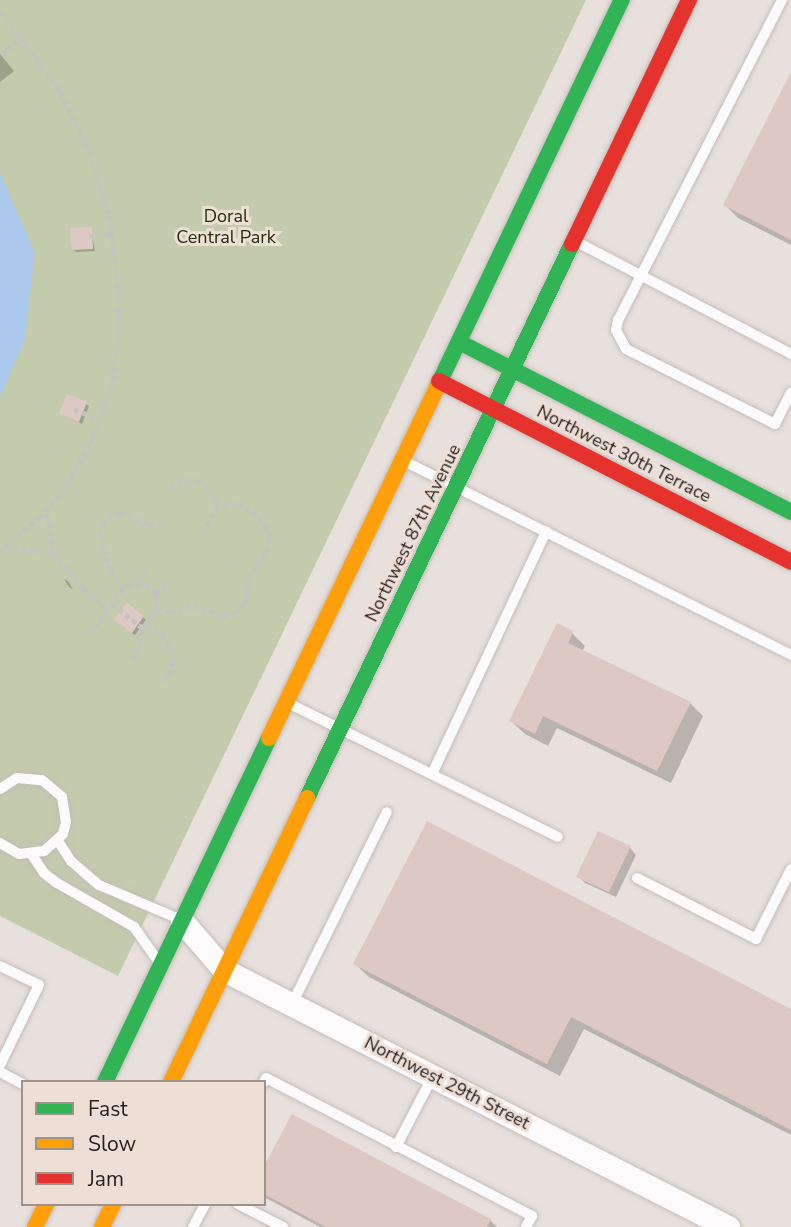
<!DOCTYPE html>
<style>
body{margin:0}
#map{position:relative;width:791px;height:1227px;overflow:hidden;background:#e8e0dc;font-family:"Nunito Sans",sans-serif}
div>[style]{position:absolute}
.green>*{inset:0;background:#c3cbac}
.water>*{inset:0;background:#abc8ed}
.shadow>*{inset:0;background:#0003}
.building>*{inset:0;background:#dec8c3}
.path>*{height:4.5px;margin-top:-2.25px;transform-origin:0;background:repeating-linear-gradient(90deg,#c5c3c0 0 5px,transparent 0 8.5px)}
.roads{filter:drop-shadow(0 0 2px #c3bdb9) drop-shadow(0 0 2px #c3bdb9)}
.lane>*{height:10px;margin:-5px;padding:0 5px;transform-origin:5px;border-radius:5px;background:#fcfafa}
.street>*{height:23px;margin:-11.5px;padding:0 11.5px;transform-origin:11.5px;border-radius:11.5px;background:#fcfafa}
.fast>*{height:16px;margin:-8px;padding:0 8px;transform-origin:8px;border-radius:8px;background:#30b455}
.slow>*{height:16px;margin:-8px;padding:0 8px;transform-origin:8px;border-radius:8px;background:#ff9f0a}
.jam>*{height:16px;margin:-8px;padding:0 8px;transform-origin:8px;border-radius:8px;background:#e5322d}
span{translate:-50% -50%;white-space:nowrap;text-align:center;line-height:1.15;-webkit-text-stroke:6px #eedfd6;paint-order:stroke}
.park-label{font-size:18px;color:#222e0a}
.street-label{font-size:18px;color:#241f1c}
.legend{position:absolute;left:21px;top:1080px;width:245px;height:126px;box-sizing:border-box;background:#eedfd6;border:2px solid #9d928c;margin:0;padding:9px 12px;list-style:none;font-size:21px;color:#241f1c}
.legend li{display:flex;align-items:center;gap:14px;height:35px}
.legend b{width:35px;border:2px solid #9d928c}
</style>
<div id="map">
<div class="green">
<div style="clip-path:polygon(0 0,586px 0,118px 976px,0 916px)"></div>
</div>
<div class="water">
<div style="clip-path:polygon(0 173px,35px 253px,25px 339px,0 397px)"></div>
</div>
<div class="shadow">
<div style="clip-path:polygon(0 54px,14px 71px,0 82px)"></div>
<div style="clip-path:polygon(791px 78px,791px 245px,738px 218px,725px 205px)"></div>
<div style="clip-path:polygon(91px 228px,95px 251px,76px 252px,73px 249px)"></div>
<div style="clip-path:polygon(86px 404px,89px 406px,82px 424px,61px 413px)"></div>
<div style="clip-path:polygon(64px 579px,68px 581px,73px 589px,69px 587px)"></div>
<div style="clip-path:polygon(143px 617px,146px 620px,135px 635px,119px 623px)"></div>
<div style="clip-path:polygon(558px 626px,572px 633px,585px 646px,582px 652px,690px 703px,703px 716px,671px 783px,557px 728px,548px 746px,525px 734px,511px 721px)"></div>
<div style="clip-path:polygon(630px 848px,636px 855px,616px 897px,585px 883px,578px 876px)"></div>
<div style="clip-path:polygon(355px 964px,791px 1010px,791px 1135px,584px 1029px,560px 1076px,369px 977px)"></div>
<div style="clip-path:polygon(264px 1170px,490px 1220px,497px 1227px,320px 1227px,264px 1197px)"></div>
</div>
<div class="building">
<div style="clip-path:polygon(791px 72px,791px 240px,723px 205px)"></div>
<div style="clip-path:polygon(92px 227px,93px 249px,72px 250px,70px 228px)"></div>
<div style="clip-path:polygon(67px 394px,87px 402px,79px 422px,59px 413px)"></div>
<div style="clip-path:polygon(127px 603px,144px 616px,132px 633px,114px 620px)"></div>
<div style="clip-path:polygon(557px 623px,573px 631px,568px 643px,691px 702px,657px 771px,543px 716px,535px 734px,509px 721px)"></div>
<div style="clip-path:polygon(427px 821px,791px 1009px,791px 1130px,571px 1017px,547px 1064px,353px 964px)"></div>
<div style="clip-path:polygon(598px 831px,631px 846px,609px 892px,576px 877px)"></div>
<div style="clip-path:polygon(292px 1114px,491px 1219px,487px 1227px,326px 1227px,264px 1194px,264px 1166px)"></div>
</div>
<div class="path">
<div style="left:0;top:11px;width:93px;rotate:52.9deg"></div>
<div style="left:56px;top:85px;width:66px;rotate:63deg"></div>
<div style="left:86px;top:144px;width:76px;rotate:71.6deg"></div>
<div style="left:110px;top:216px;width:83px;rotate:83.8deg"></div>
<div style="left:119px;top:299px;width:43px;rotate:91.3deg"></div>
<div style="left:118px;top:342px;width:43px;rotate:97.9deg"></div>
<div style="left:112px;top:385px;width:55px;rotate:109.1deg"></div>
<div style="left:94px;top:437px;width:50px;rotate:118.6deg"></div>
<div style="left:70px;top:481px;width:46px;rotate:128.9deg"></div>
<div style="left:41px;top:517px;width:53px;rotate:141.2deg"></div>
<div style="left:0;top:54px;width:29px;rotate:-36deg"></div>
<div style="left:89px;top:236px;width:24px;rotate:-5deg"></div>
<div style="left:74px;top:409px;width:29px;rotate:22deg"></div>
<div style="left:202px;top:533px;width:31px;rotate:-58deg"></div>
<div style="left:5px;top:547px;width:48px;rotate:7.1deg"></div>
<div style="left:53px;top:553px;width:43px;rotate:-99.5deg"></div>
<div style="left:53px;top:553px;width:48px;rotate:49.3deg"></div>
<div style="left:84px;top:589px;width:32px;rotate:39deg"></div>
<div style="left:140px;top:582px;width:17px;rotate:-65deg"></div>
<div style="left:123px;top:589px;width:22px;rotate:-126deg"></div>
<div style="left:110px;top:571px;width:36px;rotate:-106deg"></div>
<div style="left:100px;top:536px;width:11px;rotate:-80deg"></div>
<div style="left:102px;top:525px;width:9px;rotate:-49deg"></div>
<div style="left:108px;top:518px;width:13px;rotate:-23deg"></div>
<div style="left:120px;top:513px;width:30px;rotate:21deg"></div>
<div style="left:148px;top:524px;width:19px;rotate:9deg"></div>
<div style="left:156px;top:594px;width:19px;rotate:-47deg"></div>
<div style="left:112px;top:604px;width:39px;rotate:38deg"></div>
<div style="left:157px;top:608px;width:14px;rotate:17deg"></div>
<div style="left:170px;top:612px;width:25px;rotate:-14deg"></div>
<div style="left:194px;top:606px;width:31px;rotate:19deg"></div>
<div style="left:223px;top:616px;width:13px;rotate:-13deg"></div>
<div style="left:236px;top:613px;width:13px;rotate:-48deg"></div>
<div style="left:245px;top:603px;width:23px;rotate:-80deg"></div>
<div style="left:249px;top:580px;width:33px;rotate:-59deg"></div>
<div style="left:266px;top:552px;width:12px;rotate:-76deg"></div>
<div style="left:269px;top:540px;width:12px;rotate:-104deg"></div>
<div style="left:266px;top:528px;width:17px;rotate:-123deg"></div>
<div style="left:257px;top:514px;width:23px;rotate:-155deg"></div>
<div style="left:236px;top:504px;width:18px;rotate:171deg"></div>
<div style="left:218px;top:507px;width:15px;rotate:-110deg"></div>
<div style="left:213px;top:493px;width:18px;rotate:-137deg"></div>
<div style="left:200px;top:481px;width:19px;rotate:-177deg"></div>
<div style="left:181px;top:480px;width:18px;rotate:137deg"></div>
<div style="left:147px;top:623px;width:20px;rotate:37deg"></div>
<div style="left:163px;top:635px;width:16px;rotate:60deg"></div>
<div style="left:171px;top:649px;width:13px;rotate:81deg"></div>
<div style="left:173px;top:662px;width:21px;rotate:109deg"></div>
<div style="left:89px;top:634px;width:62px;rotate:-52.2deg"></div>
<div style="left:127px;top:585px;width:19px;rotate:-3deg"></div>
<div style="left:146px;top:584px;width:14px;rotate:45deg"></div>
<div style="left:156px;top:594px;width:14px;rotate:86deg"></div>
<div style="left:157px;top:608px;width:27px;rotate:124deg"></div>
<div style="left:142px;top:630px;width:17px;rotate:97deg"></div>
<div style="left:140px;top:647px;width:16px;rotate:117deg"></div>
</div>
<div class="roads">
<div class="lane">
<div style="left:782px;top:0;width:360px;rotate:117.1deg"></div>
<div style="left:618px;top:320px;width:10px;rotate:101deg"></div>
<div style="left:616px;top:330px;width:21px;rotate:62deg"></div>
<div style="left:626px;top:349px;width:167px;rotate:26.7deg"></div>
<div style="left:775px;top:424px;width:35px;rotate:-63deg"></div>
<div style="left:577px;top:242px;width:242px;rotate:27.6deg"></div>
<div style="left:404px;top:461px;width:433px;rotate:26.6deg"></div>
<div style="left:288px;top:703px;width:301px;rotate:26.4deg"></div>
<div style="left:432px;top:774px;width:268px;rotate:-64.8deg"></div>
<div style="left:0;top:789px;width:20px;rotate:-33deg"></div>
<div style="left:17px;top:778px;width:25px;rotate:5deg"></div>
<div style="left:42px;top:780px;width:26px;rotate:40deg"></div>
<div style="left:62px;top:797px;width:25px;rotate:81deg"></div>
<div style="left:66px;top:822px;width:12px;rotate:104deg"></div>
<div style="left:63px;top:834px;width:25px;rotate:138deg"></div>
<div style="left:44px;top:851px;width:25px;rotate:173deg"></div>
<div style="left:19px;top:854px;width:22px;rotate:-150deg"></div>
<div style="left:58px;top:841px;width:24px;rotate:57deg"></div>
<div style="left:71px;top:861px;width:37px;rotate:41deg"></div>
<div style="left:99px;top:885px;width:87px;rotate:23deg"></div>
<div style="left:32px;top:855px;width:22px;rotate:56deg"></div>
<div style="left:44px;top:873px;width:16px;rotate:38deg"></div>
<div style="left:57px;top:883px;width:89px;rotate:29.7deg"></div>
<div style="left:134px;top:927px;width:42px;rotate:54.8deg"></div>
<div style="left:637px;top:878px;width:134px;rotate:27.1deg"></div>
<div style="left:756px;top:939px;width:78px;rotate:-63.4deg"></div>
<div style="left:0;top:966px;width:43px;rotate:26deg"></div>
<div style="left:39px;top:985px;width:89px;rotate:116deg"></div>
<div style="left:292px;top:1004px;width:214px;rotate:-63.7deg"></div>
<div style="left:0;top:1072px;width:26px;rotate:28deg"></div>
<div style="left:264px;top:1082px;width:4px;rotate:-63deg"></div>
<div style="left:266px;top:1078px;width:300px;rotate:27.4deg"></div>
<div style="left:532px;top:1216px;width:13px;rotate:119deg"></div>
<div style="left:396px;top:1147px;width:80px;rotate:-62.5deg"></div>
<div style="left:238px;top:1204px;width:51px;rotate:27.1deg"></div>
<div style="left:193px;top:1227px;width:26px;rotate:-62deg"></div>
</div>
<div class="street">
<div style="left:182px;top:921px;width:65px;rotate:49.4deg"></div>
<div style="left:224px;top:970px;width:566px;rotate:27.02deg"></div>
</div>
<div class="fast">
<div style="left:459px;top:342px;width:373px;rotate:27.1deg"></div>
<div style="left:438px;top:385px;width:427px;rotate:-64.5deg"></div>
<div style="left:307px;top:798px;width:614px;rotate:-64.44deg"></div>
<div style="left:105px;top:1082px;width:381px;rotate:-64.5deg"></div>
</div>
<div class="slow">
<div style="left:269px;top:738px;width:391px;rotate:-64.4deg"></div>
<div style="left:171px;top:1082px;width:315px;rotate:-64.4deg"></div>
<div style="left:35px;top:1227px;width:25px;rotate:-64deg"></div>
<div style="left:102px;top:1227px;width:25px;rotate:-64deg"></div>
</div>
<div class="jam">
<div style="left:572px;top:244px;width:271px;rotate:-64.4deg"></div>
<div style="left:439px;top:381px;width:396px;rotate:27.2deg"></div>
</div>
</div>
<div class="park-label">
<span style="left:226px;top:227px">Doral<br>Central Park</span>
</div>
<div class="street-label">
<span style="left:624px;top:454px;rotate:27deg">Northwest 30th Terrace</span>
<span style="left:413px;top:533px;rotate:-64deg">Northwest 87th Avenue</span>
<span style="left:447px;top:1083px;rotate:27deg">Northwest 29th Street</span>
</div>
<ul class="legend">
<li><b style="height:9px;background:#30b455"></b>Fast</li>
<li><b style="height:9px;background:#ff9f0a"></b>Slow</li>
<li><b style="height:9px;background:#e5322d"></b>Jam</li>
</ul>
</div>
